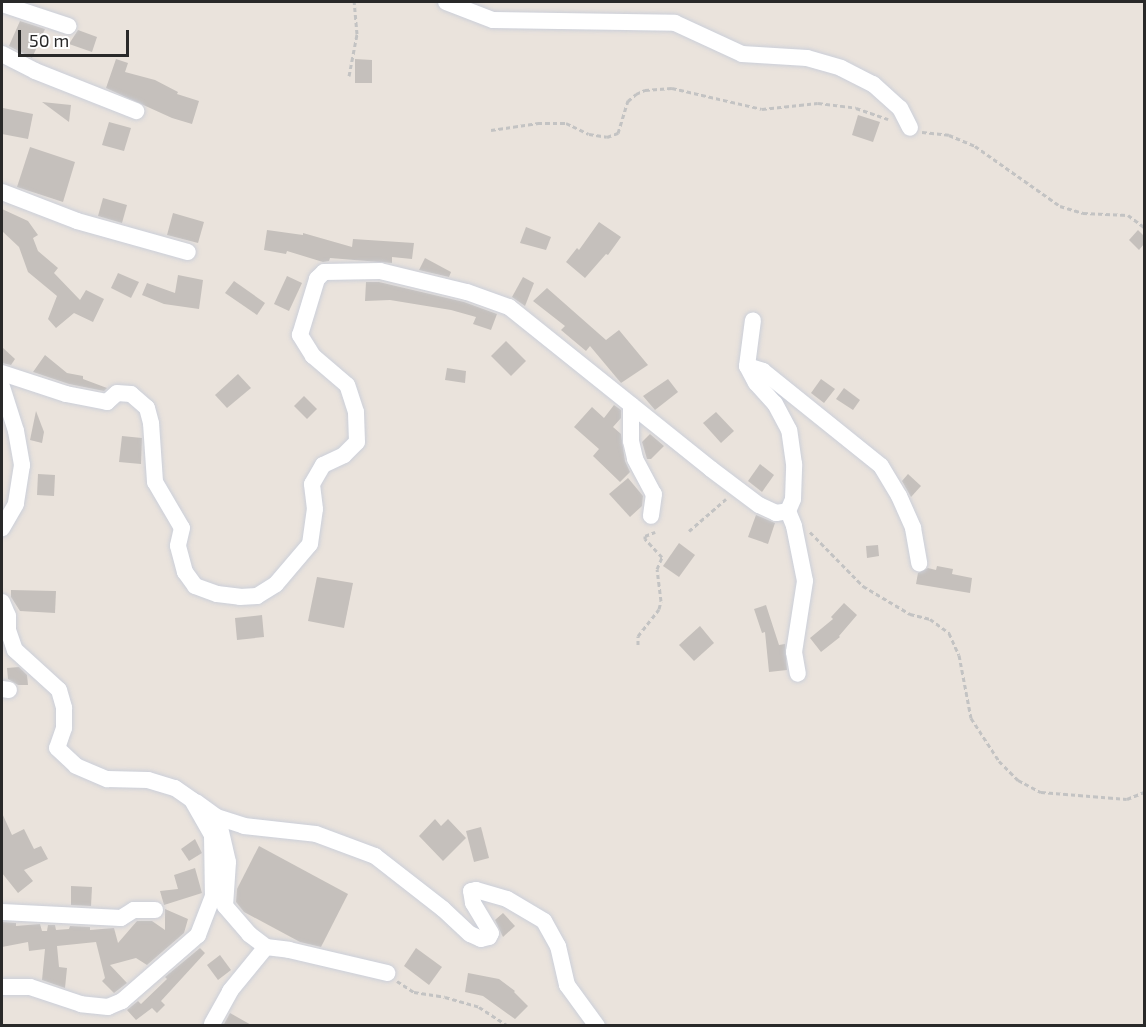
<!DOCTYPE html>
<style>
body{margin:0}
#map{position:relative;width:1146px;height:1027px;overflow:hidden;background:#eae3dc;font-family:"Exo 2",sans-serif}
div>[style]{position:absolute}
.building>*{inset:0;background:#c5c0bc}
.path>*{height:3px;margin-top:-1.5px;transform-origin:0;background:repeating-linear-gradient(90deg,#c3c3c3 0 4.5px,transparent 0 7.5px)}
.roads{filter:drop-shadow(0 0 2px #cbcfd9) drop-shadow(0 0 2px #cbcfd9)}
.street>*{height:16px;margin:-8px;padding:0 8px;transform-origin:8px;border-radius:8px;background:#fff}
span{translate:-50% -50%;white-space:nowrap;text-align:center;line-height:1.15;-webkit-text-stroke:4.5px #fff;paint-order:stroke}
.frame{position:absolute;inset:0;border:3px solid #292929;pointer-events:none}
.scale{position:absolute;left:18px;top:30px;width:111px;height:27px;box-sizing:border-box;border:3px solid #292929;border-top:0;padding-left:8px;font-size:18px;line-height:21px;white-space:nowrap;color:#292929;-webkit-text-stroke:4px #fff;paint-order:stroke}
</style>
<div id="map">
<div class="building">
<div style="clip-path:polygon(20px 21px,45px 29px,32px 58px,9px 46px)"></div>
<div style="clip-path:polygon(78px 30px,97px 37px,92px 52px,69px 44px)"></div>
<div style="clip-path:polygon(116px 59px,128px 63px,125px 72px,155px 80px,178px 92px,177px 94px,199px 101px,192px 124px,172px 118px,106px 88px)"></div>
<div style="clip-path:polygon(355px 59px,372px 60px,372px 83px,355px 83px)"></div>
<div style="clip-path:polygon(42px 102px,71px 105px,69px 122px)"></div>
<div style="clip-path:polygon(3px 108px,33px 114px,28px 139px,2px 134px)"></div>
<div style="clip-path:polygon(858px 115px,880px 122px,873px 142px,852px 135px)"></div>
<div style="clip-path:polygon(109px 122px,131px 128px,124px 151px,102px 145px)"></div>
<div style="clip-path:polygon(30px 147px,75px 162px,63px 202px,17px 187px)"></div>
<div style="clip-path:polygon(103px 198px,127px 205px,122px 223px,98px 216px)"></div>
<div style="clip-path:polygon(2px 209px,28px 221px,38px 235px,33px 238px,38px 251px,58px 268px,54px 273px,80px 300px,86px 290px,104px 299px,93px 322px,74px 313px,56px 328px,48px 319px,57px 296px,28px 272px,19px 247px,2px 231px)"></div>
<div style="clip-path:polygon(173px 213px,204px 222px,198px 243px,167px 235px)"></div>
<div style="clip-path:polygon(599px 222px,621px 237px,608px 255px,606px 254px,585px 278px,566px 262px,577px 248px,579px 250px)"></div>
<div style="clip-path:polygon(526px 227px,551px 237px,546px 250px,520px 243px)"></div>
<div style="clip-path:polygon(267px 230px,303px 235px,303px 233px,352px 247px,353px 239px,414px 243px,412px 259px,392px 257px,392px 263px,330px 258px,329px 261px,323px 262px,287px 251px,286px 254px,264px 250px)"></div>
<div style="clip-path:polygon(1138px 230px,1144px 236px,1144px 244px,1139px 250px,1129px 240px)"></div>
<div style="clip-path:polygon(425px 258px,451px 272px,449px 277px,419px 270px)"></div>
<div style="clip-path:polygon(118px 273px,139px 282px,131px 298px,111px 288px)"></div>
<div style="clip-path:polygon(178px 275px,203px 280px,199px 309px,164px 304px,142px 295px,147px 283px,175px 293px)"></div>
<div style="clip-path:polygon(287px 276px,302px 283px,289px 311px,274px 304px)"></div>
<div style="clip-path:polygon(523px 277px,534px 283px,525px 306px,512px 297px)"></div>
<div style="clip-path:polygon(234px 281px,265px 303px,257px 315px,225px 293px)"></div>
<div style="clip-path:polygon(366px 282px,379px 282px,464px 302px,497px 314px,491px 330px,473px 324px,476px 317px,451px 310px,390px 300px,365px 301px)"></div>
<div style="clip-path:polygon(547px 288px,606px 340px,619px 330px,648px 365px,621px 383px,590px 346px,586px 351px,561px 330px,565px 326px,533px 301px)"></div>
<div style="clip-path:polygon(506px 341px,526px 361px,511px 376px,491px 356px)"></div>
<div style="clip-path:polygon(2px 347px,15px 359px,11px 365px,2px 363px)"></div>
<div style="clip-path:polygon(45px 355px,67px 373px,83px 376px,83px 379px,107px 388px,104px 391px,69px 384px,33px 372px)"></div>
<div style="clip-path:polygon(447px 368px,466px 371px,465px 383px,445px 380px)"></div>
<div style="clip-path:polygon(238px 374px,251px 388px,227px 408px,215px 395px)"></div>
<div style="clip-path:polygon(668px 379px,678px 392px,655px 410px,643px 396px)"></div>
<div style="clip-path:polygon(821px 379px,835px 389px,824px 403px,811px 393px)"></div>
<div style="clip-path:polygon(844px 388px,860px 400px,853px 410px,836px 399px)"></div>
<div style="clip-path:polygon(304px 396px,317px 409px,307px 419px,294px 406px)"></div>
<div style="clip-path:polygon(614px 405px,621px 410px,621px 418px,613px 427px,621px 434px,625px 461px,630px 472px,620px 482px,593px 456px,599px 449px,574px 427px,592px 407px,604px 418px)"></div>
<div style="clip-path:polygon(36px 411px,44px 432px,42px 443px,30px 440px)"></div>
<div style="clip-path:polygon(716px 412px,734px 431px,721px 443px,703px 423px)"></div>
<div style="clip-path:polygon(650px 434px,664px 446px,651px 459px,647px 459px,642px 442px)"></div>
<div style="clip-path:polygon(122px 436px,142px 438px,141px 464px,119px 462px)"></div>
<div style="clip-path:polygon(760px 464px,774px 475px,762px 492px,748px 481px)"></div>
<div style="clip-path:polygon(38px 474px,55px 475px,54px 496px,37px 495px)"></div>
<div style="clip-path:polygon(908px 474px,921px 486px,911px 497px,902px 481px)"></div>
<div style="clip-path:polygon(628px 478px,643px 496px,642px 506px,630px 517px,609px 494px)"></div>
<div style="clip-path:polygon(756px 515px,775px 523px,768px 544px,748px 537px)"></div>
<div style="clip-path:polygon(679px 543px,695px 555px,679px 577px,663px 566px)"></div>
<div style="clip-path:polygon(878px 545px,879px 556px,867px 558px,866px 546px)"></div>
<div style="clip-path:polygon(937px 566px,953px 569px,952px 574px,972px 578px,970px 593px,916px 584px,918px 573px,928px 568px,936px 570px)"></div>
<div style="clip-path:polygon(317px 577px,353px 583px,344px 628px,308px 621px)"></div>
<div style="clip-path:polygon(11px 590px,56px 591px,55px 613px,20px 611px,11px 597px)"></div>
<div style="clip-path:polygon(844px 603px,857px 615px,839px 636px,840px 637px,821px 652px,810px 638px,833px 619px,831px 617px)"></div>
<div style="clip-path:polygon(766px 605px,779px 645px,785px 644px,787px 670px,769px 672px,765px 632px,762px 633px,754px 609px)"></div>
<div style="clip-path:polygon(262px 615px,264px 637px,237px 640px,235px 618px)"></div>
<div style="clip-path:polygon(700px 626px,714px 643px,694px 661px,679px 645px)"></div>
<div style="clip-path:polygon(19px 667px,27px 675px,28px 685px,18px 685px,8px 679px,7px 668px)"></div>
<div style="clip-path:polygon(2px 813px,12px 835px,24px 829px,34px 849px,41px 846px,48px 859px,24px 870px,33px 881px,18px 893px,2px 873px)"></div>
<div style="clip-path:polygon(435px 819px,441px 826px,448px 819px,466px 838px,443px 861px,419px 836px)"></div>
<div style="clip-path:polygon(481px 827px,489px 858px,474px 862px,466px 831px)"></div>
<div style="clip-path:polygon(195px 839px,202px 853px,189px 861px,181px 849px)"></div>
<div style="clip-path:polygon(259px 846px,348px 894px,321px 947px,300px 942px,244px 912px,236px 902px,237px 889px)"></div>
<div style="clip-path:polygon(195px 868px,202px 893px,164px 905px,160px 891px,178px 889px,174px 875px)"></div>
<div style="clip-path:polygon(71px 886px,92px 887px,91px 906px,71px 905px)"></div>
<div style="clip-path:polygon(165px 909px,188px 919px,184px 933px,147px 965px,136px 958px,110px 965px,127px 983px,114px 993px,102px 981px,105px 978px,96px 942px,57px 946px,59px 967px,67px 968px,65px 988px,42px 980px,45px 949px,29px 951px,28px 942px,2px 947px,2px 922px,16px 923px,16px 926px,40px 924px,42px 931px,47px 931px,48px 925px,55px 925px,56px 930px,69px 929px,70px 926px,90px 927px,90px 930px,114px 928px,118px 943px,137px 921px,152px 921px,165px 930px)"></div>
<div style="clip-path:polygon(503px 913px,515px 926px,503px 937px,495px 920px)"></div>
<div style="clip-path:polygon(200px 948px,205px 953px,161px 1001px,165px 1005px,157px 1013px,152px 1008px,136px 1020px,127px 1010px,138px 1001px,141px 1004px,167px 979px,165px 977px)"></div>
<div style="clip-path:polygon(416px 948px,442px 967px,429px 985px,404px 966px)"></div>
<div style="clip-path:polygon(220px 955px,231px 970px,218px 980px,207px 965px)"></div>
<div style="clip-path:polygon(468px 973px,499px 979px,515px 991px,514px 992px,528px 1006px,515px 1019px,483px 996px,465px 992px)"></div>
<div style="clip-path:polygon(230px 1013px,253px 1026px,223px 1026px)"></div>
</div>
<div class="path">
<div style="left:349px;top:76px;width:43px;rotate:-79.2deg"></div>
<div style="left:357px;top:34px;width:32px;rotate:-95deg"></div>
<div style="left:491px;top:130px;width:48px;rotate:-8.5deg"></div>
<div style="left:538px;top:123px;width:28px"></div>
<div style="left:566px;top:123px;width:25px;rotate:26deg"></div>
<div style="left:589px;top:134px;width:18px;rotate:9deg"></div>
<div style="left:607px;top:137px;width:12px;rotate:-20deg"></div>
<div style="left:618px;top:133px;width:34px;rotate:-73deg"></div>
<div style="left:628px;top:101px;width:11px;rotate:-41deg"></div>
<div style="left:636px;top:94px;width:10px;rotate:-24deg"></div>
<div style="left:645px;top:90px;width:27px;rotate:-4deg"></div>
<div style="left:672px;top:88px;width:92px;rotate:13.1deg"></div>
<div style="left:762px;top:109px;width:56px;rotate:-6.1deg"></div>
<div style="left:818px;top:103px;width:38px;rotate:7deg"></div>
<div style="left:856px;top:108px;width:34px;rotate:19deg"></div>
<div style="left:922px;top:132px;width:27px;rotate:6deg"></div>
<div style="left:949px;top:135px;width:28px;rotate:23deg"></div>
<div style="left:975px;top:146px;width:104px;rotate:35.2deg"></div>
<div style="left:1060px;top:206px;width:24px;rotate:17deg"></div>
<div style="left:1083px;top:213px;width:45px;rotate:2.5deg"></div>
<div style="left:1128px;top:215px;width:20px;rotate:37deg"></div>
<div style="left:689px;top:531px;width:49px;rotate:-40.9deg"></div>
<div style="left:810px;top:532px;width:76px;rotate:45.5deg"></div>
<div style="left:863px;top:586px;width:55px;rotate:30.8deg"></div>
<div style="left:910px;top:614px;width:21px;rotate:14deg"></div>
<div style="left:930px;top:619px;width:24px;rotate:36deg"></div>
<div style="left:949px;top:633px;width:24px;rotate:66deg"></div>
<div style="left:959px;top:655px;width:64px;rotate:79.2deg"></div>
<div style="left:971px;top:718px;width:51px;rotate:56.9deg"></div>
<div style="left:999px;top:761px;width:27px;rotate:45deg"></div>
<div style="left:1018px;top:780px;width:26px;rotate:28deg"></div>
<div style="left:1041px;top:792px;width:86px;rotate:4.7deg"></div>
<div style="left:1127px;top:799px;width:18px;rotate:-22deg"></div>
<div style="left:638px;top:645px;width:9px;rotate:-90deg"></div>
<div style="left:638px;top:636px;width:34px;rotate:-52deg"></div>
<div style="left:659px;top:609px;width:8px;rotate:-76deg"></div>
<div style="left:661px;top:601px;width:32px;rotate:-97deg"></div>
<div style="left:657px;top:569px;width:13px;rotate:-67deg"></div>
<div style="left:662px;top:557px;width:25px;rotate:-133deg"></div>
<div style="left:645px;top:539px;width:3px;rotate:-90deg"></div>
<div style="left:645px;top:536px;width:11px;rotate:-22deg"></div>
<div style="left:397px;top:981px;width:20px;rotate:33deg"></div>
<div style="left:414px;top:992px;width:31px;rotate:9deg"></div>
<div style="left:445px;top:997px;width:35px;rotate:16deg"></div>
<div style="left:479px;top:1007px;width:35px;rotate:33deg"></div>
</div>
<div class="roads">
<div class="street">
<div style="left:446px;top:2px;width:50px;rotate:21deg"></div>
<div style="left:493px;top:20px;width:182px;rotate:0.9deg"></div>
<div style="left:675px;top:23px;width:74px;rotate:24.8deg"></div>
<div style="left:742px;top:54px;width:65px;rotate:3.5deg"></div>
<div style="left:807px;top:58px;width:35px;rotate:16deg"></div>
<div style="left:841px;top:68px;width:36px;rotate:27deg"></div>
<div style="left:873px;top:84px;width:36px;rotate:42deg"></div>
<div style="left:900px;top:108px;width:22px;rotate:63deg"></div>
<div style="left:2px;top:4px;width:70px;rotate:18.4deg"></div>
<div style="left:2px;top:54px;width:37px;rotate:27deg"></div>
<div style="left:35px;top:71px;width:109px;rotate:21.6deg"></div>
<div style="left:2px;top:192px;width:80px;rotate:21.1deg"></div>
<div style="left:77px;top:221px;width:115px;rotate:15.6deg"></div>
<div style="left:747px;top:366px;width:17px;rotate:17deg"></div>
<div style="left:763px;top:371px;width:151px;rotate:38.8deg"></div>
<div style="left:881px;top:466px;width:35px;rotate:59deg"></div>
<div style="left:899px;top:496px;width:35px;rotate:66deg"></div>
<div style="left:913px;top:528px;width:36px;rotate:80deg"></div>
<div style="left:2px;top:373px;width:67px;rotate:18.2deg"></div>
<div style="left:66px;top:394px;width:42px;rotate:11deg"></div>
<div style="left:107px;top:402px;width:13px;rotate:-42deg"></div>
<div style="left:117px;top:393px;width:14px;rotate:4deg"></div>
<div style="left:131px;top:394px;width:21px;rotate:41deg"></div>
<div style="left:147px;top:408px;width:16px;rotate:75deg"></div>
<div style="left:151px;top:423px;width:59px;rotate:86.1deg"></div>
<div style="left:155px;top:482px;width:53px;rotate:59.6deg"></div>
<div style="left:182px;top:528px;width:18px;rotate:103deg"></div>
<div style="left:178px;top:546px;width:27px;rotate:75deg"></div>
<div style="left:185px;top:572px;width:17px;rotate:54deg"></div>
<div style="left:195px;top:586px;width:23px;rotate:20deg"></div>
<div style="left:217px;top:594px;width:23px;rotate:7deg"></div>
<div style="left:240px;top:597px;width:17px;rotate:-3deg"></div>
<div style="left:257px;top:596px;width:22px;rotate:-32deg"></div>
<div style="left:276px;top:584px;width:52px;rotate:-49.6deg"></div>
<div style="left:310px;top:544px;width:35px;rotate:-82deg"></div>
<div style="left:315px;top:509px;width:25px;rotate:-97deg"></div>
<div style="left:312px;top:484px;width:22px;rotate:-60deg"></div>
<div style="left:323px;top:465px;width:23px;rotate:-25deg"></div>
<div style="left:344px;top:455px;width:18px;rotate:-45deg"></div>
<div style="left:357px;top:442px;width:30px;rotate:-92deg"></div>
<div style="left:356px;top:412px;width:28px;rotate:-108deg"></div>
<div style="left:347px;top:385px;width:45px;rotate:-139.5deg"></div>
<div style="left:313px;top:356px;width:25px;rotate:-122deg"></div>
<div style="left:300px;top:335px;width:59px;rotate:-73.1deg"></div>
<div style="left:317px;top:279px;width:10px;rotate:-45deg"></div>
<div style="left:324px;top:272px;width:56px;rotate:-1deg"></div>
<div style="left:380px;top:271px;width:89px;rotate:13.6deg"></div>
<div style="left:467px;top:292px;width:45px;rotate:19.7deg"></div>
<div style="left:509px;top:307px;width:259px;rotate:38.7deg"></div>
<div style="left:711px;top:469px;width:60px;rotate:36.9deg"></div>
<div style="left:759px;top:505px;width:19px;rotate:25deg"></div>
<div style="left:776px;top:513px;width:12px;rotate:-9deg"></div>
<div style="left:788px;top:511px;width:13px;rotate:-67deg"></div>
<div style="left:793px;top:499px;width:35px;rotate:-88deg"></div>
<div style="left:794px;top:464px;width:34px;rotate:-98deg"></div>
<div style="left:789px;top:430px;width:30px;rotate:-118deg"></div>
<div style="left:775px;top:404px;width:28px;rotate:-132deg"></div>
<div style="left:756px;top:383px;width:19px;rotate:-118deg"></div>
<div style="left:747px;top:366px;width:46px;rotate:-82.6deg"></div>
<div style="left:2px;top:387px;width:46px;rotate:72.3deg"></div>
<div style="left:16px;top:431px;width:35px;rotate:80deg"></div>
<div style="left:22px;top:465px;width:39px;rotate:99deg"></div>
<div style="left:16px;top:504px;width:28px;rotate:120deg"></div>
<div style="left:631px;top:405px;width:36px;rotate:90deg"></div>
<div style="left:631px;top:441px;width:18px;rotate:77deg"></div>
<div style="left:635px;top:459px;width:40px;rotate:62deg"></div>
<div style="left:654px;top:494px;width:22px;rotate:98deg"></div>
<div style="left:788px;top:511px;width:16px;rotate:68deg"></div>
<div style="left:794px;top:526px;width:56px;rotate:78.7deg"></div>
<div style="left:805px;top:581px;width:72px;rotate:98.8deg"></div>
<div style="left:794px;top:652px;width:22px;rotate:80deg"></div>
<div style="left:2px;top:602px;width:15px;rotate:67deg"></div>
<div style="left:8px;top:616px;width:14px;rotate:90deg"></div>
<div style="left:8px;top:630px;width:21px;rotate:71deg"></div>
<div style="left:15px;top:650px;width:59px;rotate:42.3deg"></div>
<div style="left:59px;top:690px;width:19px;rotate:74deg"></div>
<div style="left:64px;top:708px;width:20px;rotate:90deg"></div>
<div style="left:64px;top:728px;width:21px;rotate:109deg"></div>
<div style="left:57px;top:748px;width:26px;rotate:43deg"></div>
<div style="left:76px;top:766px;width:34px;rotate:23deg"></div>
<div style="left:107px;top:779px;width:41px;rotate:1.4deg"></div>
<div style="left:148px;top:780px;width:28px;rotate:17deg"></div>
<div style="left:175px;top:788px;width:21px;rotate:35deg"></div>
<div style="left:192px;top:800px;width:40px;rotate:60.3deg"></div>
<div style="left:212px;top:835px;width:61px;rotate:89.1deg"></div>
<div style="left:213px;top:896px;width:42px;rotate:111deg"></div>
<div style="left:198px;top:935px;width:101px;rotate:139deg"></div>
<div style="left:122px;top:1001px;width:15px;rotate:157deg"></div>
<div style="left:108px;top:1007px;width:27px;rotate:-174deg"></div>
<div style="left:81px;top:1004px;width:54px;rotate:-161.6deg"></div>
<div style="left:30px;top:987px;width:28px;rotate:180deg"></div>
<div style="left:2px;top:689px;width:7px;rotate:8deg"></div>
<div style="left:196px;top:802px;width:26px;rotate:36deg"></div>
<div style="left:217px;top:817px;width:28px;rotate:18deg"></div>
<div style="left:244px;top:826px;width:72px;rotate:6.3deg"></div>
<div style="left:316px;top:834px;width:63px;rotate:20.4deg"></div>
<div style="left:375px;top:856px;width:86px;rotate:37.9deg"></div>
<div style="left:443px;top:909px;width:37px;rotate:43deg"></div>
<div style="left:470px;top:934px;width:12px;rotate:24deg"></div>
<div style="left:481px;top:939px;width:8px;rotate:-14deg"></div>
<div style="left:489px;top:937px;width:4px;rotate:-63deg"></div>
<div style="left:491px;top:933px;width:35px;rotate:-121deg"></div>
<div style="left:473px;top:903px;width:12px;rotate:-99deg"></div>
<div style="left:471px;top:891px;width:5px;rotate:-11deg"></div>
<div style="left:476px;top:890px;width:32px;rotate:16deg"></div>
<div style="left:507px;top:899px;width:43px;rotate:30.7deg"></div>
<div style="left:544px;top:921px;width:29px;rotate:61deg"></div>
<div style="left:558px;top:946px;width:40px;rotate:77deg"></div>
<div style="left:567px;top:985px;width:51px;rotate:53.8deg"></div>
<div style="left:219px;top:823px;width:40px;rotate:77deg"></div>
<div style="left:228px;top:862px;width:44px;rotate:93.9deg"></div>
<div style="left:225px;top:906px;width:37px;rotate:49deg"></div>
<div style="left:249px;top:934px;width:21px;rotate:37deg"></div>
<div style="left:266px;top:947px;width:23px;rotate:7deg"></div>
<div style="left:289px;top:950px;width:101px;rotate:13.2deg"></div>
<div style="left:2px;top:912px;width:119px;rotate:2.9deg"></div>
<div style="left:121px;top:918px;width:15px;rotate:-32deg"></div>
<div style="left:134px;top:910px;width:21px"></div>
<div style="left:212px;top:1024px;width:38px;rotate:-61deg"></div>
<div style="left:230px;top:991px;width:57px;rotate:-50.7deg"></div>
</div>
</div>
<div class="frame"></div>
<div class="scale">50 m</div>
</div>
